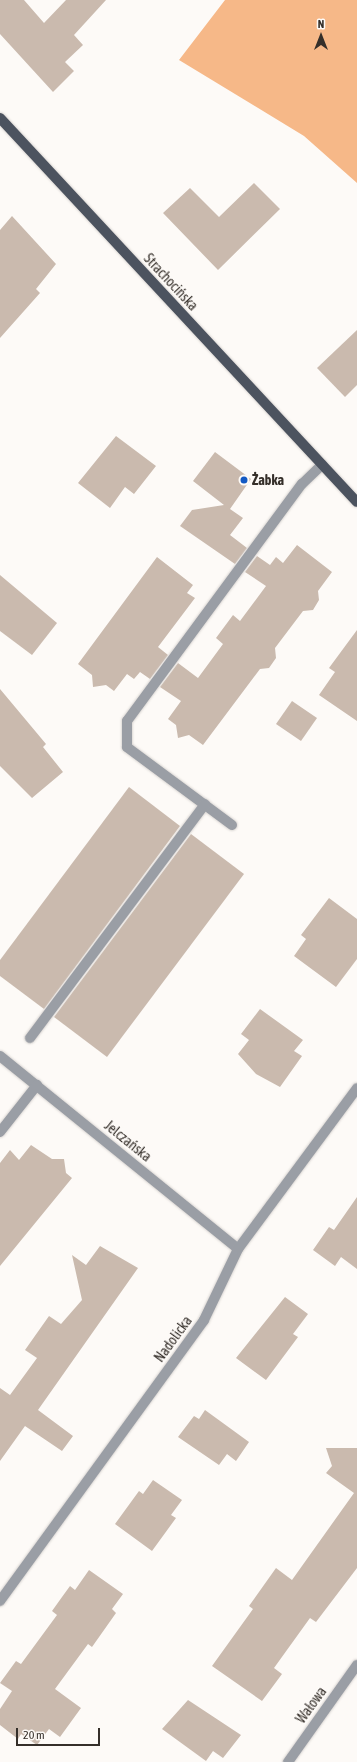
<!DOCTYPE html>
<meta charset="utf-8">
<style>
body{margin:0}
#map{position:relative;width:357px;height:1762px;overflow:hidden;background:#fdfaf7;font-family:"Asap Condensed",sans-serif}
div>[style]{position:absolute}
.green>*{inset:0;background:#f6b888}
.building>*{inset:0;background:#cabaae}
.roads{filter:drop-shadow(0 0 1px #d9d5d2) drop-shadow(0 0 1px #d9d5d2)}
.minor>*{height:10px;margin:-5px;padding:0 5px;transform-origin:5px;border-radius:5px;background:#9a9ea5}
.major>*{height:10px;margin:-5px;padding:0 5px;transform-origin:5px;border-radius:5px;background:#4c535f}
.dots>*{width:11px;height:11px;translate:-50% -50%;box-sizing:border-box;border:2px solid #fdfaf7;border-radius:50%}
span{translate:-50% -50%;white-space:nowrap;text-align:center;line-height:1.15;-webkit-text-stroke:4px #fdfaf7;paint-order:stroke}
.street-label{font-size:14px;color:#352f2a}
.poi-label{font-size:14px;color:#352f2a;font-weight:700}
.left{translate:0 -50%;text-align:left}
.north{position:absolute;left:301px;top:16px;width:40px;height:40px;-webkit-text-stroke:3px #fdfaf7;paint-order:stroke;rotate:0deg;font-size:11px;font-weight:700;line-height:16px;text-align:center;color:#352f2a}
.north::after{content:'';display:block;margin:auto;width:14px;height:18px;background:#352f2a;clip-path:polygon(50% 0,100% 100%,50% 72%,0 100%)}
.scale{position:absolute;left:16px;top:1728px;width:84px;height:18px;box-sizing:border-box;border:2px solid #352f2a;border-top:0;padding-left:5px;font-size:12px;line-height:14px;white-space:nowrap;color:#352f2a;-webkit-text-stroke:3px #fdfaf7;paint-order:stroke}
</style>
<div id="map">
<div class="green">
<div style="clip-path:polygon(225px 0,357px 0,357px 183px,304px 136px,179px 60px)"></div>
</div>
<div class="building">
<div style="clip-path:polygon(0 0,24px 0,44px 23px,66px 0,106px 0,74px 35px,83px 45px,65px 62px,74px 71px,53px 92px,0 34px)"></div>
<div style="clip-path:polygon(254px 183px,280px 209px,218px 270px,163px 213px,190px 188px,219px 217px)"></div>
<div style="clip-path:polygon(12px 216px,56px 264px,36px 289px,40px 293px,0 338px,0 230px)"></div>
<div style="clip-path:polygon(357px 330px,357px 385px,345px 397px,317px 368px)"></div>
<div style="clip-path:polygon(116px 436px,156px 466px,134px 494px,125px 487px,110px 508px,78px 483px)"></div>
<div style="clip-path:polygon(215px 452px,251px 479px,230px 509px,243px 518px,230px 535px,247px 548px,235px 564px,180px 526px,192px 510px,224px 505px,193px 481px)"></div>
<div style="clip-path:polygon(297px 545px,332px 572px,318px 591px,319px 600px,313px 610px,303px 611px,275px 648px,276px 658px,269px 668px,260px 669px,203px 745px,189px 735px,178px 738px,176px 725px,168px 719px,181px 701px,160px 687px,178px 663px,198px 678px,223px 644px,216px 638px,233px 615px,240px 621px,266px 586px,245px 572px,257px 556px,270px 565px,276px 557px,283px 563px)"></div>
<div style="clip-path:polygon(157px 557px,193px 585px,187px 593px,195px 598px,158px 647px,168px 655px,150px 679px,140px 672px,134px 679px,127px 674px,114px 691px,106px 685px,93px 687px,92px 675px,78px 664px)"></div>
<div style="clip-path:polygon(0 575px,57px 623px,32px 655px,0 631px)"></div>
<div style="clip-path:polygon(357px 630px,357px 721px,319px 695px,335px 672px,329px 668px)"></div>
<div style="clip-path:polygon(0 689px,46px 744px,43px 747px,63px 772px,32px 798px,0 766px)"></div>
<div style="clip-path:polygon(292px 701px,317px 718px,301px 741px,276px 724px)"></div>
<div style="clip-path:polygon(129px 787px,180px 826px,44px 1009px,0 976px,0 960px)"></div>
<div style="clip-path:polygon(191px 834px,244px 874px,107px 1057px,54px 1017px)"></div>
<div style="clip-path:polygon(329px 898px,357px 919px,357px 959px,336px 987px,294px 956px,306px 939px,301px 935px)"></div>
<div style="clip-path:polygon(260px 1009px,303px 1040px,294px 1051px,302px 1056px,280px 1087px,256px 1074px,238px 1054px,249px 1040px,241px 1034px)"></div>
<div style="clip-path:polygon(31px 1145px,52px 1159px,64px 1159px,66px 1173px,72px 1178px,0 1266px,0 1163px,10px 1150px,19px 1160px)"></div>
<div style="clip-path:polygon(357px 1197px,357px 1269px,341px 1257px,335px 1266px,313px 1250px,329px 1227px,334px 1230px)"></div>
<div style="clip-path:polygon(100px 1246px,138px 1268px,38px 1410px,73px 1436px,62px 1451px,25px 1426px,0 1461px,0 1388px,10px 1395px,37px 1358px,25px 1350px,49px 1316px,61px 1324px,82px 1300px,72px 1255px,86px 1265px)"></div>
<div style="clip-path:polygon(285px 1297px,308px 1314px,293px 1334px,298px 1337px,266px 1380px,236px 1358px)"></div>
<div style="clip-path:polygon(205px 1410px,249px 1442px,236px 1461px,227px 1454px,219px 1465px,178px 1437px,194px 1416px,199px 1419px)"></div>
<div style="clip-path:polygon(326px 1448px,357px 1448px,357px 1568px,316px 1622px,310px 1618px,274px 1668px,282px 1674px,262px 1701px,212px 1666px,253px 1609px,249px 1606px,276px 1568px,292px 1580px,354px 1493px,326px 1473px,332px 1466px)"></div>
<div style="clip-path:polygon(153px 1480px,182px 1500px,171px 1515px,176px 1518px,152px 1551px,115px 1524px,139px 1491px,143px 1494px)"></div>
<div style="clip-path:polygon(89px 1570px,123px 1594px,112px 1609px,116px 1613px,92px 1647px,88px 1644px,55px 1689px,81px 1708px,60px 1737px,49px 1729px,37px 1745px,21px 1734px,18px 1739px,0 1725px,0 1709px,12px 1691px,0 1683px,16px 1661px,21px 1664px,57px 1615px,52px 1611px,62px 1597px,70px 1586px,75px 1590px)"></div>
<div style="clip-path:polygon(188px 1700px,241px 1735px,223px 1758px,213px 1751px,206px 1761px,162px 1729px)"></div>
</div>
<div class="roads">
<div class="minor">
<div style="left:232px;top:825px;width:131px;rotate:-143.4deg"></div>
<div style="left:127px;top:747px;width:26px;rotate:-90deg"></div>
<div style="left:127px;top:721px;width:295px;rotate:-53.6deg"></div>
<div style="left:302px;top:484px;width:28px;rotate:-44deg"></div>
<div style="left:30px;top:1038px;width:292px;rotate:-53.2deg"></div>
<div style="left:0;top:1056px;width:306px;rotate:39deg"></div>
<div style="left:0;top:1132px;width:60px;rotate:-51.8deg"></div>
<div style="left:0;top:1601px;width:347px;rotate:-54deg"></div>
<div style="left:204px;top:1320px;width:79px;rotate:-64.4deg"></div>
<div style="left:238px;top:1249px;width:200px;rotate:-53.5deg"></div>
<div style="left:288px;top:1762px;width:119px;rotate:-54.6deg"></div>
</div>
<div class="major">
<div style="left:0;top:118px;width:524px;rotate:47.09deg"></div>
</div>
</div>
<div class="dots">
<div style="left:244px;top:480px;background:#1359c3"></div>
</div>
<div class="street-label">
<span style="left:171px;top:282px;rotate:47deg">Strachocińska</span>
<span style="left:128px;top:1141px;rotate:39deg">Jelczańska</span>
<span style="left:173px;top:1339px;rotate:-54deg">Nadolicka</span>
<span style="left:311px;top:1705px;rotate:-54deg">Wałowa</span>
</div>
<div class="poi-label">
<span class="left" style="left:252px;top:480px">Żabka</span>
</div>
<div class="north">N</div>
<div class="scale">20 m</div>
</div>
